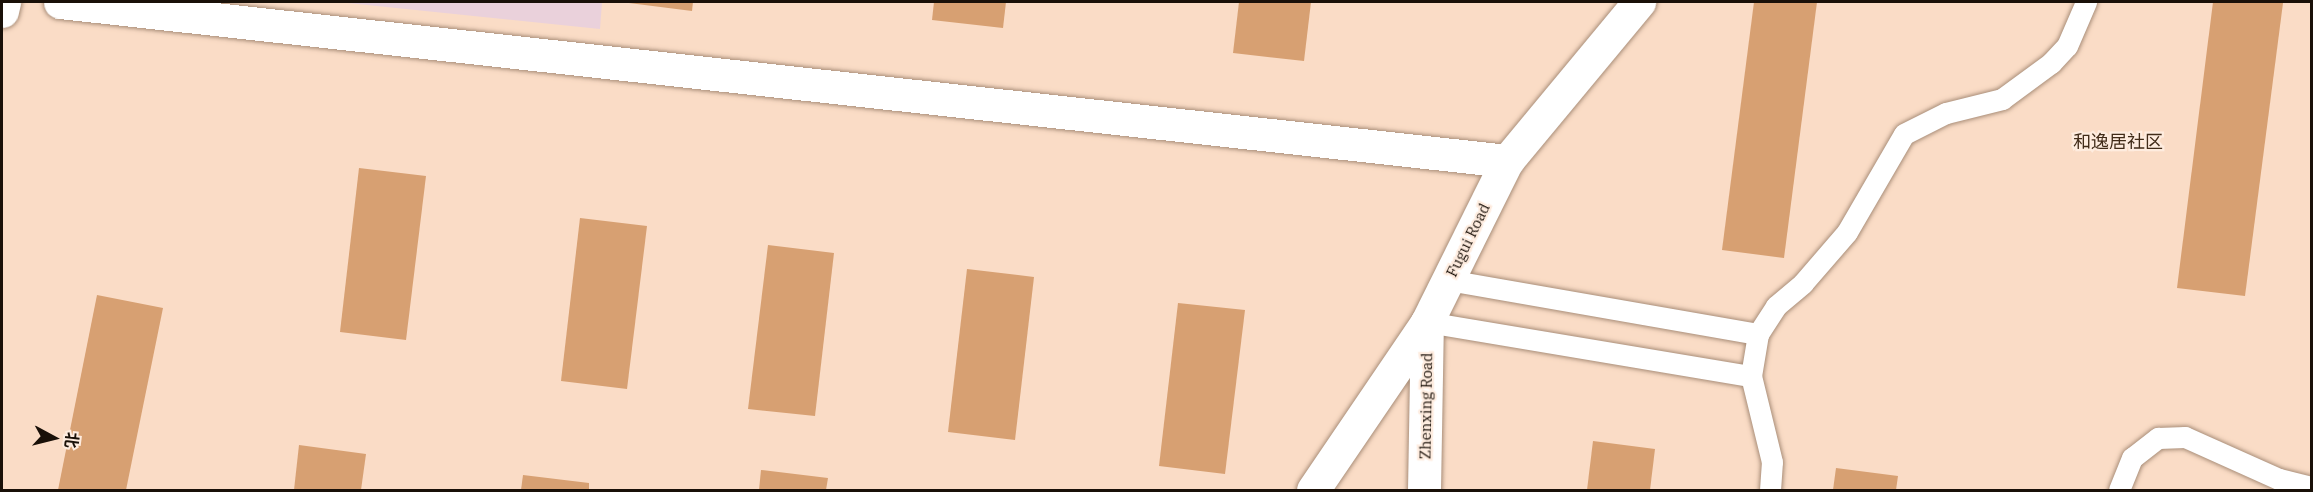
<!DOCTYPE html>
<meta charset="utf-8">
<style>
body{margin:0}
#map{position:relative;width:2313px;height:492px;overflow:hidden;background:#fadcc6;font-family:"IBM Plex Serif","Noto Sans SC",serif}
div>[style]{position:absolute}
.commercial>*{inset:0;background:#ead1db}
.building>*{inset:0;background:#d7a072}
.roads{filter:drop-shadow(0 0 2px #a98e79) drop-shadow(0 0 2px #a98e79)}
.service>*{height:21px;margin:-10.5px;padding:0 10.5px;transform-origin:10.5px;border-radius:10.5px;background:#fff}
.minor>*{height:33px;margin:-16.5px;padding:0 16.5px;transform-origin:16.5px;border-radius:16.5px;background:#fff}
.tertiary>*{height:33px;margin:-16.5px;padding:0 16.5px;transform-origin:16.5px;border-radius:16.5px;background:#fff}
.secondary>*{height:33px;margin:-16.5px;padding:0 16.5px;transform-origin:16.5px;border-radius:16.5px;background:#fff}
span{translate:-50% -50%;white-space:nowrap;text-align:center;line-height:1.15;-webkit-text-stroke:4.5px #feecdf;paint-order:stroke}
.street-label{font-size:15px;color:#191008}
.quarter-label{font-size:18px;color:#412b18}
.frame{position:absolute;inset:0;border:3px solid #191008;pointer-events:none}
.north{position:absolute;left:24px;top:408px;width:60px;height:60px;-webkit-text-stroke:4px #feecdf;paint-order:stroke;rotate:97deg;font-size:16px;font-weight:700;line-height:24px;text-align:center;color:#191008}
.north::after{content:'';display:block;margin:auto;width:21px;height:27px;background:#191008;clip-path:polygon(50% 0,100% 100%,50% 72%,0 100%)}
</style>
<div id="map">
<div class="commercial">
<div style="clip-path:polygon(338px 2px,602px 2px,600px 29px)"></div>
</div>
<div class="building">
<div style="clip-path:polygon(621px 2px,693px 2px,692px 11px)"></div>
<div style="clip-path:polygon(934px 2px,1006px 2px,1003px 28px,932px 20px)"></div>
<div style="clip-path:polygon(1239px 2px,1311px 2px,1304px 61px,1233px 53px)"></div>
<div style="clip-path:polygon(1754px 2px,1817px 2px,1784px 258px,1722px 250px)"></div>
<div style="clip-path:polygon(2213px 2px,2283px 3px,2245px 296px,2177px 288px)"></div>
<div style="clip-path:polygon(359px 168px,426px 176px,406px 340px,340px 332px)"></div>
<div style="clip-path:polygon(580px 218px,647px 226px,627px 389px,561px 381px)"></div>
<div style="clip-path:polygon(768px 245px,834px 253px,815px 416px,748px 409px)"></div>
<div style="clip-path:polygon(967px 269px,1034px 277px,1015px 440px,948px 432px)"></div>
<div style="clip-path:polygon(97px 295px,163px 308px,126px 490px,58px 490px)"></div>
<div style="clip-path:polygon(1178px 303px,1245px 310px,1225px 474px,1159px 466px)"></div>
<div style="clip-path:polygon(1593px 441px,1655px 449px,1650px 490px,1587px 490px)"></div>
<div style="clip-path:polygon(299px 445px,366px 454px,361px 490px,294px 490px)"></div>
<div style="clip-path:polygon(1836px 468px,1898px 476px,1896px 490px,1833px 490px)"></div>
<div style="clip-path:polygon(761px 470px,828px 478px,826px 490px,759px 490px)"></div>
<div style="clip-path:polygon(523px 475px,589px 483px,589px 490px,521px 490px)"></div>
</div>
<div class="roads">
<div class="service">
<div style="left:1448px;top:280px;width:315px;rotate:9.9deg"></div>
<div style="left:1427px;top:322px;width:328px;rotate:9.5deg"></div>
<div style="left:1770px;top:490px;width:28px;rotate:-86deg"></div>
<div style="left:1772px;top:462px;width:89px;rotate:-103.7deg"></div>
<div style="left:1751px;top:376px;width:43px;rotate:-80.5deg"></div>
<div style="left:1758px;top:334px;width:33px;rotate:-57deg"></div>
<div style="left:1776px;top:306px;width:35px;rotate:-40deg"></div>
<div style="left:1803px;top:283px;width:67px;rotate:-49.2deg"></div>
<div style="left:1847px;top:232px;width:113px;rotate:-59.8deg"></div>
<div style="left:1904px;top:134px;width:47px;rotate:-26.6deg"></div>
<div style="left:1946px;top:113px;width:58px;rotate:-14deg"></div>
<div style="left:2002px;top:99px;width:61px;rotate:-36.3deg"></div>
<div style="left:2051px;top:63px;width:23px;rotate:-47deg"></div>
<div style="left:2067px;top:46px;width:48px;rotate:-66.6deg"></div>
<div style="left:2119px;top:490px;width:35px;rotate:-68deg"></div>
<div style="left:2132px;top:458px;width:33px;rotate:-38deg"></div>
<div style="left:2158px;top:438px;width:27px;rotate:-2deg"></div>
<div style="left:2185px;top:437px;width:103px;rotate:24.1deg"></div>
<div style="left:2279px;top:479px;width:34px;rotate:14deg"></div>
</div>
<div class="minor">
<div style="left:60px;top:2px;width:1456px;rotate:6.27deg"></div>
<div style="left:1313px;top:490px;width:203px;rotate:-55.8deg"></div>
</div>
<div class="tertiary">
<div style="left:1424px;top:490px;width:168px;rotate:-89deg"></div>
<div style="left:1427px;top:322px;width:180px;rotate:-63.6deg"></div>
<div style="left:1507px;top:161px;width:207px;rotate:-50.3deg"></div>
</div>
<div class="secondary">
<div style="left:2px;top:11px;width:9px;rotate:-77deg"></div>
</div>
</div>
<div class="street-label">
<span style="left:1468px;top:240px;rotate:-64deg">Fugui Road</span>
<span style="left:1426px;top:406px;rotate:-89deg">Zhenxing Road</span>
</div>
<div class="quarter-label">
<span style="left:2118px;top:142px">和逸居社区</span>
</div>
<div class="frame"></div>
<div class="north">北</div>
</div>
